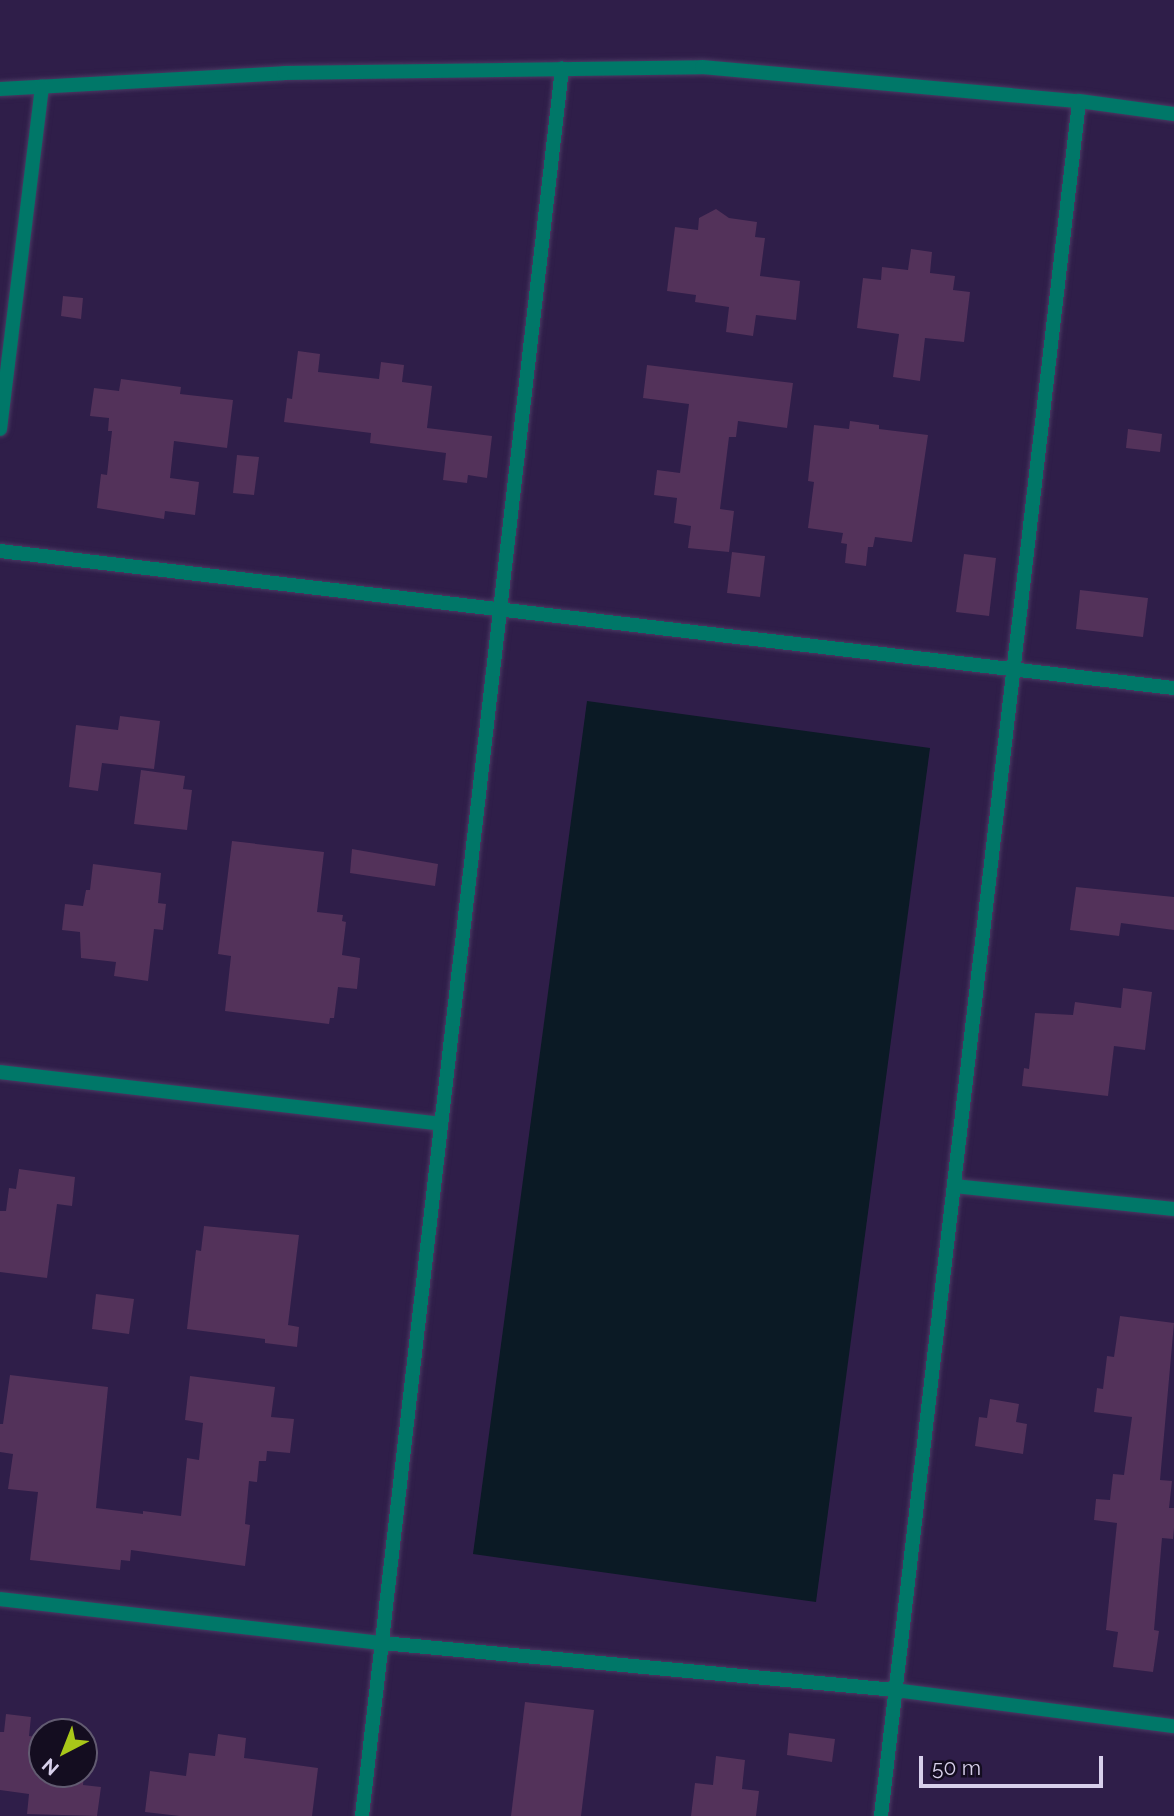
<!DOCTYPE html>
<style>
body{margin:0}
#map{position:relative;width:1174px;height:1816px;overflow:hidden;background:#2f1e49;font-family:Raleway,sans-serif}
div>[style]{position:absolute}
.water>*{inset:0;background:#0b1a25}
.building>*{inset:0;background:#53325a}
.roads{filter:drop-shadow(0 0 2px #4a3a63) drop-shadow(0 0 2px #4a3a63)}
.minor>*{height:14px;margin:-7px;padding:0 7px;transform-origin:7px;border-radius:7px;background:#007768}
span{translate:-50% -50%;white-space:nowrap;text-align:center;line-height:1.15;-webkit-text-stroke:5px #140d20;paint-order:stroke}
.north{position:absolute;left:28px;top:1718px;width:70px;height:70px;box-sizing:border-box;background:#140d20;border:2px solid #625b71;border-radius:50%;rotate:222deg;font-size:19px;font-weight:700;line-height:28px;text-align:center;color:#d8d0eb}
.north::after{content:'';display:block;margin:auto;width:24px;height:32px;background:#a9c719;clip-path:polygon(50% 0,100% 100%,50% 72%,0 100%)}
.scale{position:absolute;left:919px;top:1756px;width:184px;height:32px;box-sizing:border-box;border:4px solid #d8d0eb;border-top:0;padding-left:9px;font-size:21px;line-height:24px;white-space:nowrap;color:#d8d0eb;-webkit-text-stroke:5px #140d20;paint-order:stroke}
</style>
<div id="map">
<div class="water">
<div style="clip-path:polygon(587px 701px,930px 748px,816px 1602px,473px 1554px)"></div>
</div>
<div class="building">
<div style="clip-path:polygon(716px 209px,729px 218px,757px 222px,755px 237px,765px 238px,760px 276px,800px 281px,796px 320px,756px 315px,753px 336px,726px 332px,729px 307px,695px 302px,696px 295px,667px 291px,675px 227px,698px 230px,699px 218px)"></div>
<div style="clip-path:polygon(911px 249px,932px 252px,930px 273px,955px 276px,953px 290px,970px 292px,964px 342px,925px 338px,920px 381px,893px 377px,899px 334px,857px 328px,863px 278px,881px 280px,882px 267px,908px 270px)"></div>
<div style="clip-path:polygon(63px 296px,83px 298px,81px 319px,61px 316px)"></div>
<div style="clip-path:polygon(298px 351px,320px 354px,318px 372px,379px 379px,381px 362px,404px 365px,402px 382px,432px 386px,427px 428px,492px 436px,487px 478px,468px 475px,467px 483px,443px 480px,446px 453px,370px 443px,371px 433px,284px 422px,287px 398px,292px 399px)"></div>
<div style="clip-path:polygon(647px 365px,793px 383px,787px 428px,738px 421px,736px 437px,729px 437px,720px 509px,734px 511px,729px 552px,688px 548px,691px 526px,674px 523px,677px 498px,654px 495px,657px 470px,680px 473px,689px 404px,643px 398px)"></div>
<div style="clip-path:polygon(121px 379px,181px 387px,180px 394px,233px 400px,227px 448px,174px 441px,170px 478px,199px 482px,195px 515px,165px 511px,164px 519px,97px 508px,101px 474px,107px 475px,112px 431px,108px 431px,109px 418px,90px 416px,94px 388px,119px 391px)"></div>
<div style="clip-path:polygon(850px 421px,879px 425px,879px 429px,928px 435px,912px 542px,875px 537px,873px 547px,868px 547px,866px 566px,845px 563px,847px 544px,841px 543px,843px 533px,808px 528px,814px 482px,808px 481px,814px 425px,849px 429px)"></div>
<div style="clip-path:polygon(1128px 429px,1162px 434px,1160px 452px,1126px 448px)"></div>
<div style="clip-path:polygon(237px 455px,259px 457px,254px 495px,233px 493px)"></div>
<div style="clip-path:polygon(732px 552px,765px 556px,760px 597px,727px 593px)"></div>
<div style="clip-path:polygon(964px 554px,996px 558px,989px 616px,956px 612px)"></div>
<div style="clip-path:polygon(1080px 590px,1148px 598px,1143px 637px,1076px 629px)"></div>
<div style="clip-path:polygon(120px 716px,160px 721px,154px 769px,102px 763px,98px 791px,69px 787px,76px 725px,118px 730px)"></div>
<div style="clip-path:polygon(141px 770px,185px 776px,183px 789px,192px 790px,187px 830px,134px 824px)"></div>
<div style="clip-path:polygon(232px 841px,324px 852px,317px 912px,343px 915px,342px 921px,346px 922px,342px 955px,360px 958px,357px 989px,338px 987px,334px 1018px,330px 1018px,329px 1024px,225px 1011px,231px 956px,218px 954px)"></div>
<div style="clip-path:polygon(352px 849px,438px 864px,435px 886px,350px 873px)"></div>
<div style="clip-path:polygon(93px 864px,161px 873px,158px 903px,166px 904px,163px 930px,154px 929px,148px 981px,114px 976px,116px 962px,81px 958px,80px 932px,62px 930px,65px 904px,83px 906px,86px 890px,90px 890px)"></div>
<div style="clip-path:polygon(1076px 887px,1174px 897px,1174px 930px,1121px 923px,1119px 936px,1070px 930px)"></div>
<div style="clip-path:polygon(1123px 988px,1152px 992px,1145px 1050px,1114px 1046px,1108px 1096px,1022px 1086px,1024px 1068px,1029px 1069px,1035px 1013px,1073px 1015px,1075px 1002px,1121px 1008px)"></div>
<div style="clip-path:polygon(19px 1169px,75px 1177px,72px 1206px,57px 1204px,47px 1278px,0 1272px,0 1211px,6px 1211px,9px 1188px,16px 1189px)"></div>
<div style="clip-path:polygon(204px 1226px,299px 1235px,288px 1325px,299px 1327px,297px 1347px,265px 1343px,265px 1339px,187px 1329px,196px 1250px,201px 1251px)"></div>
<div style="clip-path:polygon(96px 1294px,134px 1299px,129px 1334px,92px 1329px)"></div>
<div style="clip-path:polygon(1120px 1316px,1174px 1323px,1160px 1480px,1172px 1481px,1169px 1508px,1174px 1508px,1174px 1528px,1173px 1539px,1162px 1538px,1154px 1630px,1159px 1631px,1153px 1672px,1113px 1667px,1118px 1632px,1106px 1630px,1117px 1523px,1094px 1520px,1096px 1499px,1110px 1500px,1113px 1474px,1124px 1475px,1132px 1417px,1094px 1412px,1097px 1388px,1103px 1389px,1107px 1356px,1114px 1357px)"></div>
<div style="clip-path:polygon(10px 1375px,108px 1387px,96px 1508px,143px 1514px,143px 1511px,181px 1516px,187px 1458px,199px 1460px,203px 1423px,185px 1420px,190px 1376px,275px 1387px,271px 1417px,294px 1419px,290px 1453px,267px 1451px,266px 1461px,259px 1461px,257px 1482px,249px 1481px,245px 1524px,250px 1525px,245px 1566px,131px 1550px,130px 1561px,121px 1560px,120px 1570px,30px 1560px,38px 1492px,8px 1489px,13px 1454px,0 1452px,0 1424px,3px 1424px)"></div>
<div style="clip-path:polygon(990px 1399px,1019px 1404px,1016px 1422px,1027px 1424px,1023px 1454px,975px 1446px,979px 1417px,987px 1418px)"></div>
<div style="clip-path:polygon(525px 1702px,594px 1710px,581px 1816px,511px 1816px)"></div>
<div style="clip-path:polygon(6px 1714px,31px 1717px,29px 1736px,38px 1737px,37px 1747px,42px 1747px,42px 1774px,84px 1774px,83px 1785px,101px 1787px,97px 1816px,27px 1814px,29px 1794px,0 1790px,0 1732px,4px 1732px)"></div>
<div style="clip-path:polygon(789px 1733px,835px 1739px,832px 1762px,787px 1755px)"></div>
<div style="clip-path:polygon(218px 1734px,246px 1738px,244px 1758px,318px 1768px,312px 1816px,180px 1816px,145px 1812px,150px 1771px,186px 1776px,189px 1753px,215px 1756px)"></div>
<div style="clip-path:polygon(716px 1756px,745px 1760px,742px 1789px,759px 1791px,756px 1816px,691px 1816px,695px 1783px,713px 1785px)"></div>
</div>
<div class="roads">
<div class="minor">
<div style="left:0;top:89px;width:284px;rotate:-3.2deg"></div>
<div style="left:284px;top:73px;width:418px;rotate:-0.8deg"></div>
<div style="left:702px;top:67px;width:379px;rotate:5.2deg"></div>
<div style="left:1079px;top:101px;width:96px;rotate:7.8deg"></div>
<div style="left:0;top:429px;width:345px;rotate:-83deg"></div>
<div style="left:0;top:551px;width:1182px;rotate:6.66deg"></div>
<div style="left:0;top:1072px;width:444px;rotate:6.7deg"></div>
<div style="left:954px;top:1186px;width:221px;rotate:6deg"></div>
<div style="left:0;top:1599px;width:385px;rotate:6.6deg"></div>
<div style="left:382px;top:1643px;width:515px;rotate:5.23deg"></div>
<div style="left:895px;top:1690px;width:281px;rotate:7.4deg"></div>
<div style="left:362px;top:1816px;width:1759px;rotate:-83.47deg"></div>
<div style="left:881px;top:1816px;width:1726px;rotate:-83.41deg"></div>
</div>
</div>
<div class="north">N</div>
<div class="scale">50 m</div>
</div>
